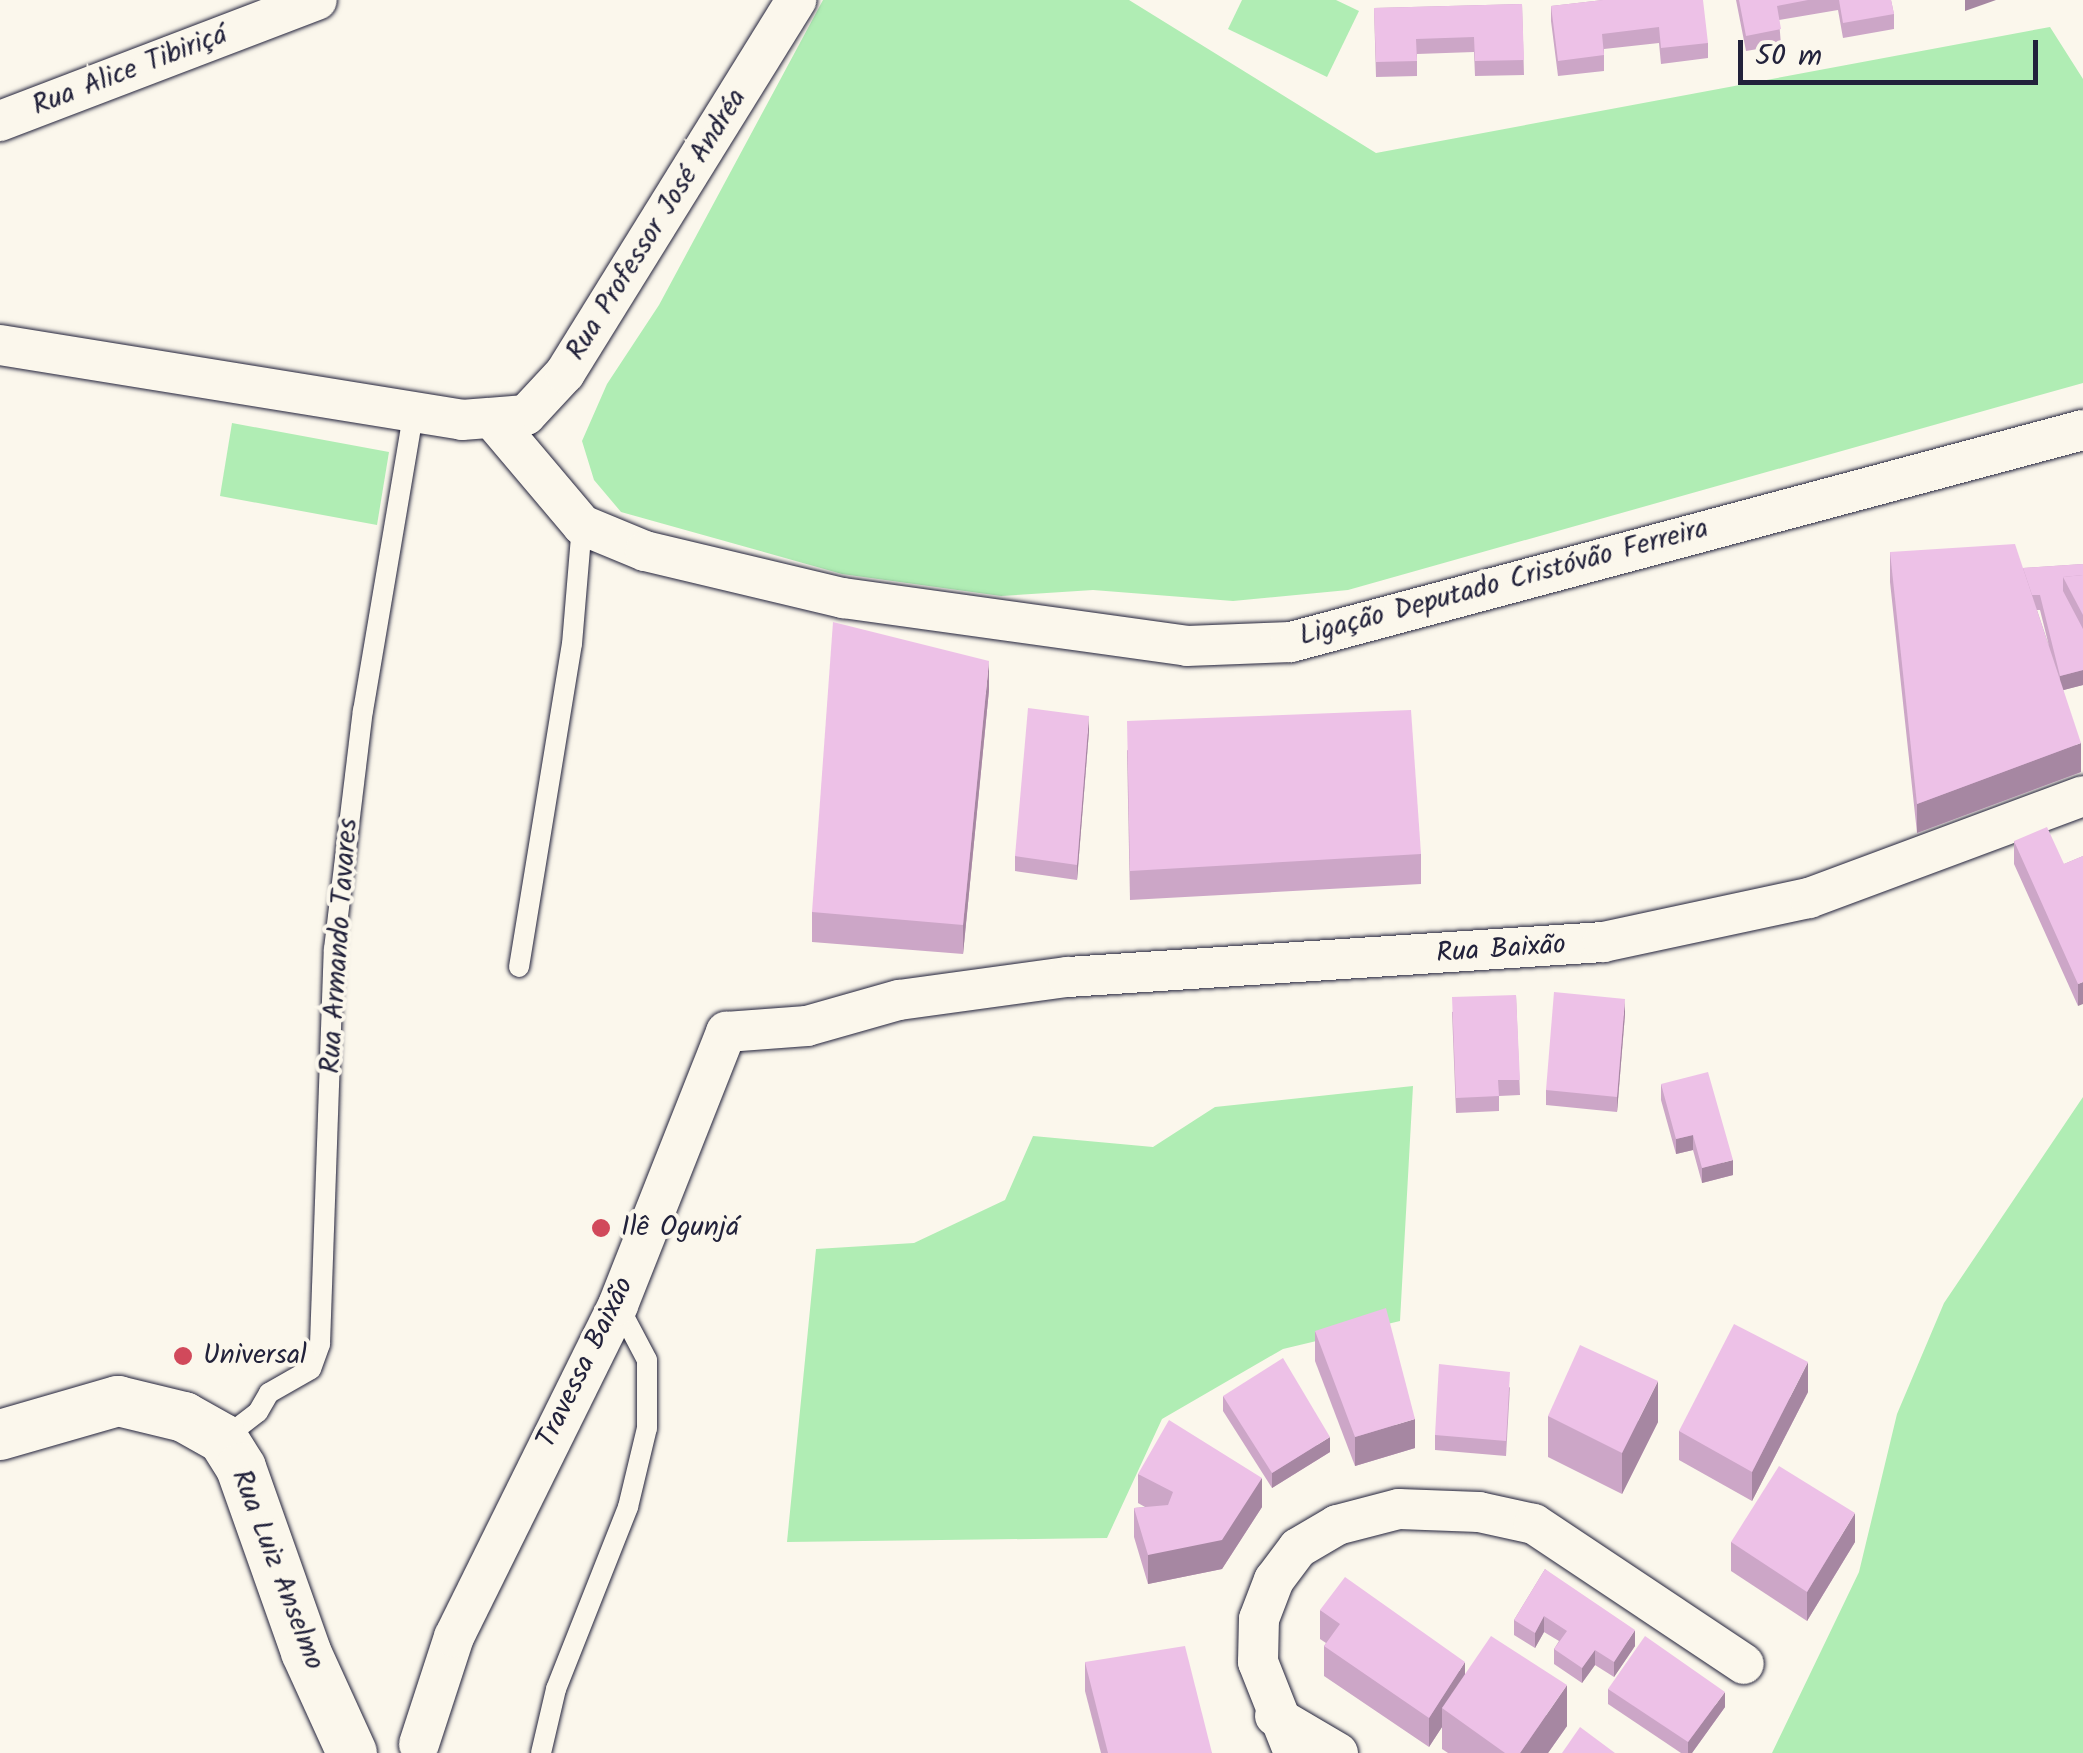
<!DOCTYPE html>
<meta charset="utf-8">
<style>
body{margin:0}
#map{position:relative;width:2083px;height:1753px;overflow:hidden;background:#fbf7ec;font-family:Kalam,sans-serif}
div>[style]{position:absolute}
.green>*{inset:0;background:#b0edb4}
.roads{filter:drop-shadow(0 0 2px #22223b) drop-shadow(0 0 2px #22223b)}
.service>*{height:20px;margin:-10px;padding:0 10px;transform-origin:10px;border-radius:10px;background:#fbf7ec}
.minor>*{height:40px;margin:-20px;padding:0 20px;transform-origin:20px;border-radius:20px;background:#fbf7ec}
.tertiary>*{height:50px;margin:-25px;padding:0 25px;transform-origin:25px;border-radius:25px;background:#fbf7ec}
.wall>*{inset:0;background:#cca6c7}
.shaded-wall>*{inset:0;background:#a687a2}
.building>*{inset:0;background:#edc1e7}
.dots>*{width:28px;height:28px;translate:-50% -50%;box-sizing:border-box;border:5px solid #fbf7ec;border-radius:50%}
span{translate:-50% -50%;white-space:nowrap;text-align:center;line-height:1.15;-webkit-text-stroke:8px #fbf7ec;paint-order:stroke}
.street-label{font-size:28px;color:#22223b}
.poi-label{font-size:28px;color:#22223b}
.left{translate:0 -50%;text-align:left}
.scale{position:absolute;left:1738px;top:40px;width:300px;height:45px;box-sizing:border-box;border:5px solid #22223b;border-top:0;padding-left:12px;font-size:30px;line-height:35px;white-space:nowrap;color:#22223b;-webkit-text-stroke:8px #fbf7ec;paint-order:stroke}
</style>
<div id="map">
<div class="green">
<div style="clip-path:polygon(823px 0,1129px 0,1376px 153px,2050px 27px,2083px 79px,2083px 383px,1348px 590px,1233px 601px,1093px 590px,1001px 596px,842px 574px,621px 512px,594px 480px,582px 441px,607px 384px,659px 305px)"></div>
<div style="clip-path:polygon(1242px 0,1336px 0,1359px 11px,1327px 77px,1228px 29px)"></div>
<div style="clip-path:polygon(232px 423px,389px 452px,377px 525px,220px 496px)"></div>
<div style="clip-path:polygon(1413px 1086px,1400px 1321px,1283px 1349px,1162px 1419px,1107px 1538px,787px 1542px,816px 1249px,914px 1243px,1005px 1200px,1033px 1136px,1153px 1147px,1215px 1107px)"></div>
<div style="clip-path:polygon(2083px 1097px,2083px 1753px,1772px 1753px,1859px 1572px,1897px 1414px,1944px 1303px)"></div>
</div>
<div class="roads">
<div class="service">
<div style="left:519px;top:967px;width:327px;rotate:-80.7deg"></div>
<div style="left:572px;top:644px;width:119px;rotate:-85.2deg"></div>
<div style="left:223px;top:1439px;width:44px;rotate:-37.6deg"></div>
<div style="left:258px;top:1412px;width:22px;rotate:-60deg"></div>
<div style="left:269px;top:1393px;width:48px;rotate:-29.7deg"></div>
<div style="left:311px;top:1369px;width:27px;rotate:-70deg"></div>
<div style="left:320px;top:1344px;width:395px;rotate:-88deg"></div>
<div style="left:334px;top:949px;width:240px;rotate:-83.1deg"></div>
<div style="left:363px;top:711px;width:304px;rotate:-80.4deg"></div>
<div style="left:541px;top:1753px;width:66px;rotate:-76.8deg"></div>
<div style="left:556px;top:1689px;width:196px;rotate:-68.4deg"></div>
<div style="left:628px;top:1507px;width:81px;rotate:-76.5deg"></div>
<div style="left:647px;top:1428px;width:68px;rotate:-90deg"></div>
<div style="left:647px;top:1360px;width:62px;rotate:-117.8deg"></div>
</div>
<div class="minor">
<div style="left:0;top:121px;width:339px;rotate:-20.9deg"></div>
<div style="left:0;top:345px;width:468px;rotate:9.2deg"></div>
<div style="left:462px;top:420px;width:64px;rotate:-4.5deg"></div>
<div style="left:526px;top:415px;width:57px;rotate:-47.1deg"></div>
<div style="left:565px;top:373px;width:439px;rotate:-58.2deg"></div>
<div style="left:495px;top:422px;width:135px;rotate:49.8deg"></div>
<div style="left:582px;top:525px;width:68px;rotate:22.4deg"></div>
<div style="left:645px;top:551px;width:204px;rotate:13.4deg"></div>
<div style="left:843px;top:598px;width:347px;rotate:7.9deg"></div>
<div style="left:1187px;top:646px;width:104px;rotate:-2.2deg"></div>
<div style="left:1291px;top:642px;width:820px;rotate:-14.99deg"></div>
<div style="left:1275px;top:1716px;width:73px;rotate:30.4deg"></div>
<div style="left:419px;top:1744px;width:113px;rotate:-71.9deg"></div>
<div style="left:454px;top:1637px;width:370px;rotate:-63.7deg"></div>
<div style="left:618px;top:1305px;width:294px;rotate:-68.4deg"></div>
<div style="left:726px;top:1032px;width:81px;rotate:-4.2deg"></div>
<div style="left:807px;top:1026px;width:96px;rotate:-15.8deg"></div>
<div style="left:899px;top:1000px;width:171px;rotate:-7.8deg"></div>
<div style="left:1068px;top:977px;width:536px;rotate:-3.74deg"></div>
<div style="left:1603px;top:942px;width:211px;rotate:-12.1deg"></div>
<div style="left:1809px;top:898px;width:292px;rotate:-20.4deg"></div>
<div style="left:1294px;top:1753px;width:98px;rotate:-111.6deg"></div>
<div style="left:1258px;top:1662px;width:43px;rotate:-88.7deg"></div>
<div style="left:1259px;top:1619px;width:42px;rotate:-69deg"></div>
<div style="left:1274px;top:1580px;width:40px;rotate:-53deg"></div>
<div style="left:1298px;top:1548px;width:45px;rotate:-30.5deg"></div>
<div style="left:1337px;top:1525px;width:64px;rotate:-14.5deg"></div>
<div style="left:1399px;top:1509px;width:80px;rotate:2.1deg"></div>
<div style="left:1479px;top:1512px;width:56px;rotate:12.3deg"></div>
<div style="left:1534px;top:1524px;width:252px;rotate:33.7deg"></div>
</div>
<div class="tertiary">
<div style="left:0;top:1435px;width:123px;rotate:-16.1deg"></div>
<div style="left:118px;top:1401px;width:68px;rotate:13.6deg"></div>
<div style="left:184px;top:1417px;width:45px;rotate:29.4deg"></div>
<div style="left:223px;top:1439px;width:34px;rotate:58deg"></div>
<div style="left:241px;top:1468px;width:195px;rotate:70.5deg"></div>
<div style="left:306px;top:1652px;width:111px;rotate:65.5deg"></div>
</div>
</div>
<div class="wall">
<div style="clip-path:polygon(1603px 0,1708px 43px,1708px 58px,1661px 64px,1659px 43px,1604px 49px,1604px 71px,1558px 76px,1551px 21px,1551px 6px)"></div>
<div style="clip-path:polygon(1736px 0,1891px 0,1894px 14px,1894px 29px,1843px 38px,1838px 10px,1779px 20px,1781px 45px,1746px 51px)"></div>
<div style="clip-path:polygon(1522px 4px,1524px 75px,1475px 76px,1474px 52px,1417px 54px,1417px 76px,1376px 77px,1374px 8px)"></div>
<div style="clip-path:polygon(evenodd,1890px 552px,2023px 568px,2083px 564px,2083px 685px,2063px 690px,2081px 772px,1917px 833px,1890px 582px,1890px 552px,2037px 610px,2040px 610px,2049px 646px,2037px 610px)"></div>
<div style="clip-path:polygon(989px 690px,963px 954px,812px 942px,812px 912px)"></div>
<div style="clip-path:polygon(1089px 731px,1077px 880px,1015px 871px,1015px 856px)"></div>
<div style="clip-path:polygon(1127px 750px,1421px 854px,1421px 884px,1130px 900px)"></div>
<div style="clip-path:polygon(2014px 841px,2064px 864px,2083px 856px,2078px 1006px,2014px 864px)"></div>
<div style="clip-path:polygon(1516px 995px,1520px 1095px,1499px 1096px,1499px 1111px,1456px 1113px,1452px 1012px)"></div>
<div style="clip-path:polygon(1625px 1014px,1617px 1112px,1546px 1105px,1546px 1090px)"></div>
<div style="clip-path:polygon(1661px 1084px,1733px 1175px,1702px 1183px,1693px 1150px,1676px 1154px,1661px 1100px)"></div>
<div style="clip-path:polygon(1315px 1331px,1415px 1448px,1355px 1466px,1315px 1361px)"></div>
<div style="clip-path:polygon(1510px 1387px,1506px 1456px,1435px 1450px,1435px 1435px)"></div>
<div style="clip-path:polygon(1808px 1392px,1752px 1501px,1679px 1460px,1679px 1431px)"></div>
<div style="clip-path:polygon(1223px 1396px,1330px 1452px,1272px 1488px,1223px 1411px)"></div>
<div style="clip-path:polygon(1548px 1416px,1658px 1422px,1622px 1494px,1548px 1457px)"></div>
<div style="clip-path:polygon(1138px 1474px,1262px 1507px,1222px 1569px,1148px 1584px,1134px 1537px,1134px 1508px,1145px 1507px,1138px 1503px)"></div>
<div style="clip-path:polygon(1731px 1542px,1855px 1542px,1807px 1621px,1731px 1571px)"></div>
<div style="clip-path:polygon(1545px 1569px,1635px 1646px,1614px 1677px,1595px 1665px,1582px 1683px,1554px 1664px,1554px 1649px,1559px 1641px,1544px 1632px,1535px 1648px,1514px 1635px,1514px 1620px)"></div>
<div style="clip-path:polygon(1320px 1610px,1465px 1674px,1567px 1726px,1548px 1753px,1448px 1753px,1442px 1749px,1442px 1727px,1429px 1747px,1324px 1676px,1324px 1646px,1326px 1643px,1320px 1639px)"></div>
<div style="clip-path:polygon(1085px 1662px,1212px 1753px,1101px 1753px,1085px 1691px)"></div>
<div style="clip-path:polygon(1608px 1689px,1725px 1707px,1692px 1753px,1681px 1753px,1608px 1704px)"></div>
</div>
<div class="shaded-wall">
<div style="clip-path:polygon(1965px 0,1996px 0,1965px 11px)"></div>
<div style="clip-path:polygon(989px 661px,989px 690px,963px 954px,963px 925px)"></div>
<div style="clip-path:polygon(2083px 670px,2083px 685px,2060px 691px,2060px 676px)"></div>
<div style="clip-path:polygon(1089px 716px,1089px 731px,1077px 880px,1077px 865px)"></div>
<div style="clip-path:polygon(2081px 743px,2081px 772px,1917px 833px,1917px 804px)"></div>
<div style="clip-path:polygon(2083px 982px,2083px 1004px,2078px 1006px,2078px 984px)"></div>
<div style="clip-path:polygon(1625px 999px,1625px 1014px,1617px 1112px,1617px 1097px)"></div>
<div style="clip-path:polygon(1693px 1135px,1693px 1150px,1676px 1154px,1676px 1139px)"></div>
<div style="clip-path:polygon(1733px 1160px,1733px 1175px,1702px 1183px,1702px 1168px)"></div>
<div style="clip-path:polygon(1808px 1362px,1808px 1392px,1752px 1501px,1752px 1472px)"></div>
<div style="clip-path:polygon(1658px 1381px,1658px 1422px,1622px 1494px,1622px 1453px)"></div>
<div style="clip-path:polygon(1415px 1419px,1415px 1448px,1355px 1466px,1355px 1437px)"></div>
<div style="clip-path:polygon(1330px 1437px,1330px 1452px,1272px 1488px,1272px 1473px)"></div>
<div style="clip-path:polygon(1262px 1478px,1262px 1507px,1222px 1569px,1148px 1584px,1148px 1555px)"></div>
<div style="clip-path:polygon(1855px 1513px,1855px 1542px,1807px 1621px,1807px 1592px)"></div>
<div style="clip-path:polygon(1544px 1616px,1544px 1632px,1535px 1648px,1535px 1633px)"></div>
<div style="clip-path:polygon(1635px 1630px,1635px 1646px,1614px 1677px,1614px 1662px)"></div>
<div style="clip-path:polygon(1595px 1650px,1595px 1665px,1582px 1683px,1582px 1668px)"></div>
<div style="clip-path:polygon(1465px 1662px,1465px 1691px,1442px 1708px,1442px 1727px,1429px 1747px,1429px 1718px)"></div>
<div style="clip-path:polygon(1567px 1685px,1567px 1726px,1548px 1753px,1520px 1753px)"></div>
<div style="clip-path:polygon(1725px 1692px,1725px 1707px,1692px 1753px,1688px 1753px,1688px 1742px)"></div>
</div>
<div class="building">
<div style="clip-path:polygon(1603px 0,1703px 0,1708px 43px,1661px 48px,1659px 27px,1602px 34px,1604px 55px,1558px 61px,1551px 6px)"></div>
<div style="clip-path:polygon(1739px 0,1808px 0,1777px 6px,1781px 29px,1746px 36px)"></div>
<div style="clip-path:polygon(1839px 0,1891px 0,1894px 14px,1843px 23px)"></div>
<div style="clip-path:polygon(1522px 4px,1524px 60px,1475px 61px,1474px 37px,1416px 39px,1417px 61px,1376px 62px,1374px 8px)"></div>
<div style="clip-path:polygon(2015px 544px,2081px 743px,1917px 804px,1890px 552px)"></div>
<div style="clip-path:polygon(2083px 564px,2083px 575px,2063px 577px,2063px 591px,2083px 629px,2083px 670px,2060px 676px,2040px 595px,2032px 595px,2023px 568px)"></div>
<div style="clip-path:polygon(2083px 575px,2083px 615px,2063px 577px)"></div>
<div style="clip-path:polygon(833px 622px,989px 661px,963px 925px,812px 912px)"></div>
<div style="clip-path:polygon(1028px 708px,1089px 716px,1077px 865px,1015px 856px)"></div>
<div style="clip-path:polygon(1411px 710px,1421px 854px,1130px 871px,1127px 721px)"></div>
<div style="clip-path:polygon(2047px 827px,2064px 864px,2083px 856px,2083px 982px,2078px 984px,2014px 841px)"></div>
<div style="clip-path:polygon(1554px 992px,1625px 999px,1617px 1097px,1546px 1090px)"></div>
<div style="clip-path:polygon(1516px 995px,1520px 1080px,1498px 1080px,1499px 1096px,1456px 1098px,1452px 997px)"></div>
<div style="clip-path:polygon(1708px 1072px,1733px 1160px,1702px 1168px,1693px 1135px,1676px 1139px,1661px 1084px)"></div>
<div style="clip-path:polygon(1386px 1308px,1415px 1419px,1355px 1437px,1315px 1331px)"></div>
<div style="clip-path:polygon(1734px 1324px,1808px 1362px,1752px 1472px,1679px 1431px)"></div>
<div style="clip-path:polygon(1580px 1345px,1658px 1381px,1622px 1453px,1548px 1416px)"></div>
<div style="clip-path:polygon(1283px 1358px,1330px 1437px,1272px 1473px,1223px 1396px)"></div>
<div style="clip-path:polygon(1439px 1364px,1510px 1372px,1506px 1441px,1435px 1435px)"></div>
<div style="clip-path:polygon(1169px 1420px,1262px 1478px,1222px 1540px,1148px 1555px,1134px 1508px,1168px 1505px,1173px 1492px,1138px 1474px)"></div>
<div style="clip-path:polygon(1779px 1466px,1855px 1513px,1807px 1592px,1731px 1542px)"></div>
<div style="clip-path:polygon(1545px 1569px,1635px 1630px,1614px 1662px,1595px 1650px,1582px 1668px,1554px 1649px,1567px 1631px,1544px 1616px,1535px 1633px,1514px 1620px)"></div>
<div style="clip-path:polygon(1345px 1577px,1465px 1662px,1429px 1718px,1324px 1646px,1340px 1624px,1320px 1610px)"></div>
<div style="clip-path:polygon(1491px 1636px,1567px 1685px,1520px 1753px,1505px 1753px,1442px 1708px)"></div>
<div style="clip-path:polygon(1645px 1636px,1725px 1692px,1688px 1742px,1608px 1689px)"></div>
<div style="clip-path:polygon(1185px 1646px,1212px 1753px,1108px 1753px,1085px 1662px)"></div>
<div style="clip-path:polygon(1580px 1727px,1615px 1753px,1562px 1753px)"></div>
</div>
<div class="dots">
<div style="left:601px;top:1228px;background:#d1495b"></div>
<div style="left:183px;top:1356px;background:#d1495b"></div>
</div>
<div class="street-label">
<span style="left:130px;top:71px;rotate:-21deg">Rua Alice Tibiriçá</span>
<span style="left:657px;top:225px;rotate:-58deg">Rua Professor José Andréa</span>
<span style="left:1504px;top:583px;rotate:-15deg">Ligação Deputado Cristóvão Ferreira</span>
<span style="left:340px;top:946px;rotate:-86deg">Rua Armando Tavares</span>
<span style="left:1501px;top:950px;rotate:-4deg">Rua Baixão</span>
<span style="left:586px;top:1363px;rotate:-64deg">Travessa Baixão</span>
<span style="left:277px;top:1570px;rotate:69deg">Rua Luiz Anselmo</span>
</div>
<div class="poi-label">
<span class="left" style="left:621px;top:1228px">Ilê Ogunjá</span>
<span class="left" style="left:203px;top:1356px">Universal</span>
</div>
<div class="scale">50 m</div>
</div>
